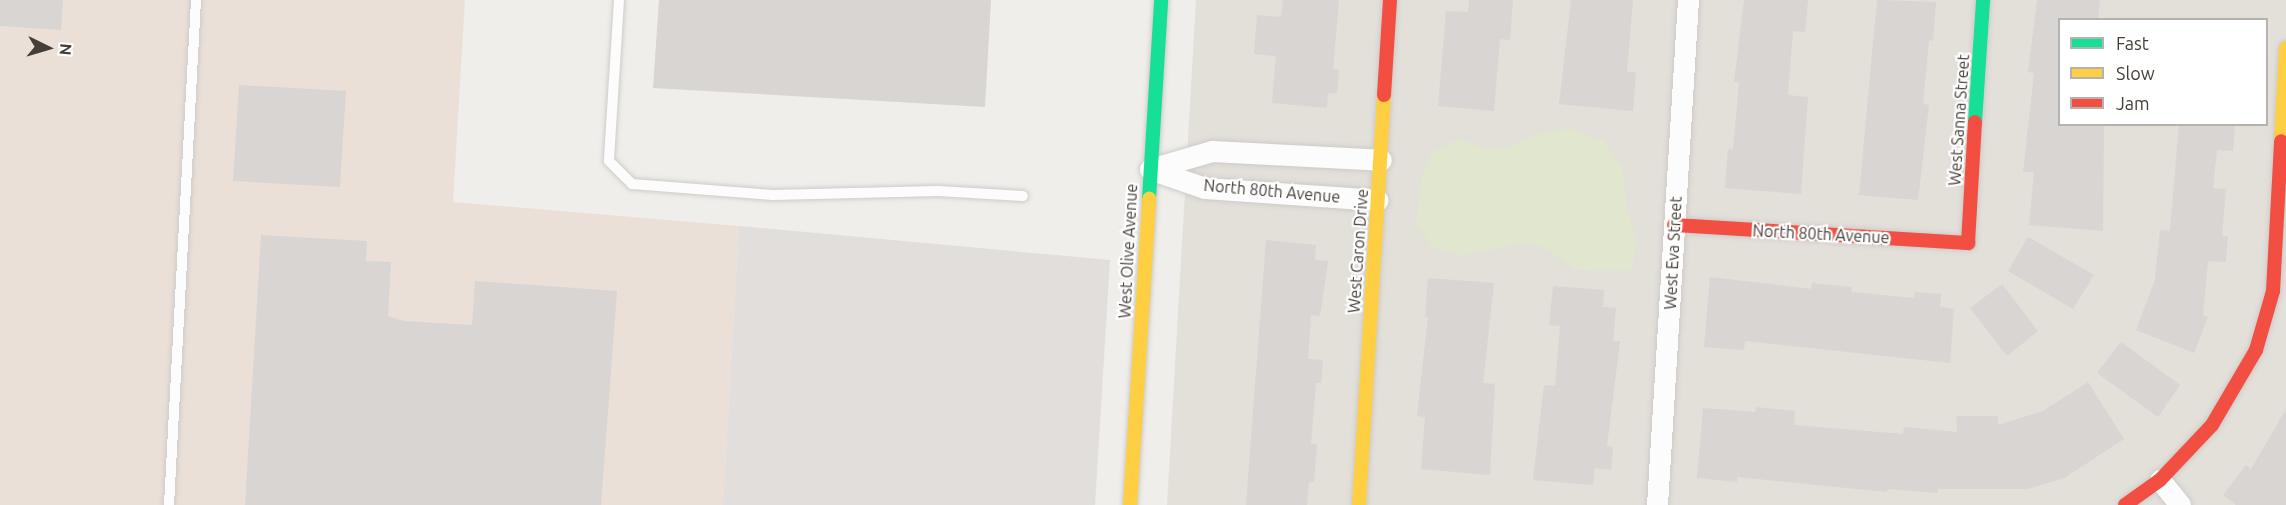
<!DOCTYPE html>
<style>
body{margin:0}
#map{position:relative;width:2286px;height:505px;overflow:hidden;background:#f0eeeb;font-family:Ubuntu,sans-serif}
div>[style]{position:absolute}
.residential>*{inset:0;background:#e3dfd9}
.commercial>*{inset:0;background:#eae0d8}
.industrial>*{inset:0;background:#e1dedb}
.green>*{inset:0;background:#e1e7ce}
.building>*{inset:0;background:#d8d5d2}
.roads{filter:drop-shadow(0 0 2px #cecbc9) drop-shadow(0 0 2px #cecbc9)}
.lane>*{height:10px;margin:-5px;padding:0 5px;transform-origin:5px;border-radius:5px;background:#fdfcfc}
.street>*{height:21px;margin:-10.5px;padding:0 10.5px;transform-origin:10.5px;border-radius:10.5px;background:#fdfcfc}
.fast>*{height:14px;margin:-7px;padding:0 7px;transform-origin:7px;border-radius:7px;background:#16e098}
.slow>*{height:14px;margin:-7px;padding:0 7px;transform-origin:7px;border-radius:7px;background:#ffcf43}
.jam>*{height:14px;margin:-7px;padding:0 7px;transform-origin:7px;border-radius:7px;background:#f24e42}
span{translate:-50% -50%;white-space:nowrap;text-align:center;line-height:1.15;-webkit-text-stroke:4.5px #fff;paint-order:stroke}
.street-label{font-size:16px;color:#453e38}
.legend{position:absolute;left:2058px;top:18px;width:210px;height:108px;box-sizing:border-box;background:#fff;border:2px solid #b5b2af;margin:0;padding:8px 10px;list-style:none;font-size:18px;color:#453e38}
.legend li{display:flex;align-items:center;gap:12px;height:30px}
.legend b{width:30px;border:2px solid #b5b2af}
.north{position:absolute;left:18px;top:18px;width:60px;height:60px;-webkit-text-stroke:4px #fff;paint-order:stroke;rotate:95deg;font-size:16px;font-weight:700;line-height:24px;text-align:center;color:#453e38}
.north::after{content:'';display:block;margin:auto;width:21px;height:27px;background:#453e38;clip-path:polygon(50% 0,100% 100%,50% 72%,0 100%)}
</style>
<div id="map">
<div class="residential">
<div style="clip-path:polygon(evenodd,1196px 0,2286px 0,2286px 505px,1167px 505px,1196px 0,2060px 20px,2266px 20px,2266px 124px,2060px 124px,2060px 20px)"></div>
</div>
<div class="commercial">
<div style="clip-path:polygon(0 0,465px 0,453px 202px,739px 226px,723px 505px,0 505px)"></div>
</div>
<div class="industrial">
<div style="clip-path:polygon(739px 226px,1110px 260px,1095px 505px,723px 505px)"></div>
</div>
<div class="green">
<div style="clip-path:polygon(1569px 128px,1604px 141px,1623px 170px,1626px 203px,1637px 242px,1631px 271px,1576px 270px,1549px 250px,1528px 242px,1460px 256px,1433px 248px,1416px 223px,1422px 176px,1432px 152px,1459px 139px,1485px 149px,1507px 148px,1534px 136px)"></div>
</div>
<div class="building">
<div style="clip-path:polygon(0 0,63px 0,61px 30px,0 26px)"></div>
<div style="clip-path:polygon(659px 0,991px 0,985px 107px,653px 88px)"></div>
<div style="clip-path:polygon(1283px 0,1339px 0,1333px 69px,1339px 70px,1337px 94px,1328px 93px,1327px 108px,1272px 103px,1276px 56px,1254px 54px,1257px 15px,1281px 17px)"></div>
<div style="clip-path:polygon(1469px 0,1513px 0,1510px 40px,1500px 39px,1494px 111px,1438px 106px,1446px 11px,1468px 12px)"></div>
<div style="clip-path:polygon(1571px 0,1633px 0,1627px 72px,1636px 72px,1633px 111px,1559px 104px)"></div>
<div style="clip-path:polygon(1744px 0,1808px 0,1805px 32px,1793px 31px,1788px 95px,1808px 97px,1801px 194px,1725px 188px,1728px 149px,1733px 150px,1739px 82px,1734px 82px)"></div>
<div style="clip-path:polygon(1877px 0,1936px 2px,1933px 41px,1929px 40px,1923px 104px,1929px 105px,1918px 200px,1859px 195px)"></div>
<div style="clip-path:polygon(2037px 0,2100px 0,2098px 20px,2060px 20px,2060px 124px,2104px 124px,2103px 231px,2029px 225px,2034px 172px,2023px 172px,2034px 73px,2028px 72px)"></div>
<div style="clip-path:polygon(239px 85px,346px 91px,340px 187px,233px 181px)"></div>
<div style="clip-path:polygon(2179px 124px,2235px 124px,2233px 151px,2217px 150px,2213px 188px,2226px 189px,2222px 236px,2228px 236px,2226px 262px,2208px 261px,2203px 315px,2208px 317px,2194px 353px,2136px 330px,2155px 280px,2160px 230px,2170px 231px)"></div>
<div style="clip-path:polygon(261px 235px,367px 241px,366px 261px,391px 262px,388px 316px,404px 321px,472px 325px,475px 281px,617px 291px,601px 505px,245px 505px)"></div>
<div style="clip-path:polygon(2028px 237px,2094px 275px,2073px 309px,2008px 271px)"></div>
<div style="clip-path:polygon(1266px 240px,1316px 245px,1315px 260px,1328px 261px,1320px 316px,1311px 315px,1308px 359px,1323px 360px,1321px 383px,1316px 383px,1311px 444px,1317px 444px,1314px 482px,1309px 482px,1307px 505px,1246px 505px)"></div>
<div style="clip-path:polygon(1710px 277px,1811px 289px,1812px 283px,1852px 287px,1851px 292px,1914px 298px,1915px 292px,1941px 294px,1940px 307px,1954px 309px,1950px 363px,1745px 341px,1744px 350px,1704px 347px)"></div>
<div style="clip-path:polygon(1428px 278px,1494px 283px,1483px 383px,1495px 384px,1490px 475px,1421px 469px,1425px 417px,1417px 416px,1428px 317px,1425px 317px)"></div>
<div style="clip-path:polygon(2002px 284px,2038px 331px,2007px 356px,1970px 308px)"></div>
<div style="clip-path:polygon(1553px 286px,1604px 290px,1603px 307px,1616px 308px,1613px 341px,1620px 341px,1607px 446px,1613px 447px,1611px 470px,1595px 468px,1593px 485px,1533px 480px,1544px 385px,1555px 386px,1560px 326px,1549px 325px)"></div>
<div style="clip-path:polygon(2121px 342px,2180px 385px,2158px 417px,2097px 373px)"></div>
<div style="clip-path:polygon(2088px 382px,2124px 439px,2064px 478px,2028px 489px,1938px 489px,1938px 493px,1888px 489px,1887px 492px,1737px 477px,1737px 482px,1697px 478px,1703px 408px,1755px 412px,1756px 407px,1795px 411px,1794px 425px,1903px 434px,1904px 427px,1957px 432px,1956px 416px,1998px 416px,1998px 425px,2043px 411px)"></div>
<div style="clip-path:polygon(2286px 409px,2286px 505px,2236px 505px,2223px 495px,2246px 465px,2251px 469px)"></div>
</div>
<div class="roads">
<div class="lane">
<div style="left:619px;top:0;width:161px;rotate:93.6deg"></div>
<div style="left:609px;top:161px;width:33px;rotate:45deg"></div>
<div style="left:632px;top:184px;width:141px;rotate:4.5deg"></div>
<div style="left:773px;top:195px;width:165px;rotate:-1.4deg"></div>
<div style="left:938px;top:191px;width:85px;rotate:3.4deg"></div>
<div style="left:169px;top:505px;width:506px;rotate:-86.94deg"></div>
</div>
<div class="street">
<div style="left:1150px;top:169px;width:65px;rotate:-16.2deg"></div>
<div style="left:1212px;top:151px;width:169px;rotate:3deg"></div>
<div style="left:1150px;top:169px;width:58px;rotate:19.1deg"></div>
<div style="left:1205px;top:188px;width:173px;rotate:4deg"></div>
<div style="left:2160px;top:480px;width:32px;rotate:51deg"></div>
<div style="left:1657px;top:505px;width:506px;rotate:-86.49deg"></div>
</div>
<div class="fast">
<div style="left:1975px;top:122px;width:122px;rotate:-86.2deg"></div>
<div style="left:1149px;top:199px;width:199px;rotate:-86.5deg"></div>
</div>
<div class="slow">
<div style="left:2281px;top:141px;width:93px;rotate:-86.9deg"></div>
<div style="left:1130px;top:505px;width:307px;rotate:-86.4deg"></div>
<div style="left:1359px;top:505px;width:411px;rotate:-86.5deg"></div>
</div>
<div class="jam">
<div style="left:1384px;top:95px;width:95px;rotate:-86.4deg"></div>
<div style="left:1674px;top:225px;width:295px;rotate:3.5deg"></div>
<div style="left:1968px;top:243px;width:121px;rotate:-86.7deg"></div>
<div style="left:2125px;top:505px;width:43px;rotate:-35.5deg"></div>
<div style="left:2160px;top:480px;width:76px;rotate:-46.6deg"></div>
<div style="left:2212px;top:425px;width:87px;rotate:-59.6deg"></div>
<div style="left:2256px;top:350px;width:61px;rotate:-73.9deg"></div>
<div style="left:2273px;top:291px;width:150px;rotate:-86.9deg"></div>
</div>
</div>
<div class="street-label">
<span style="left:1959px;top:120px;rotate:-86deg">West Sanna Street</span>
<span style="left:1272px;top:191px;rotate:5deg">North 80th Avenue</span>
<span style="left:1821px;top:234px;rotate:3deg">North 80th Avenue</span>
<span style="left:1128px;top:251px;rotate:-87deg">West Olive Avenue</span>
<span style="left:1358px;top:251px;rotate:-86deg">West Caron Drive</span>
<span style="left:1673px;top:253px;rotate:-87deg">West Eva Street</span>
</div>
<ul class="legend">
<li><b style="height:8px;background:#16e098"></b>Fast</li>
<li><b style="height:8px;background:#ffcf43"></b>Slow</li>
<li><b style="height:8px;background:#f24e42"></b>Jam</li>
</ul>
<div class="north">N</div>
</div>
